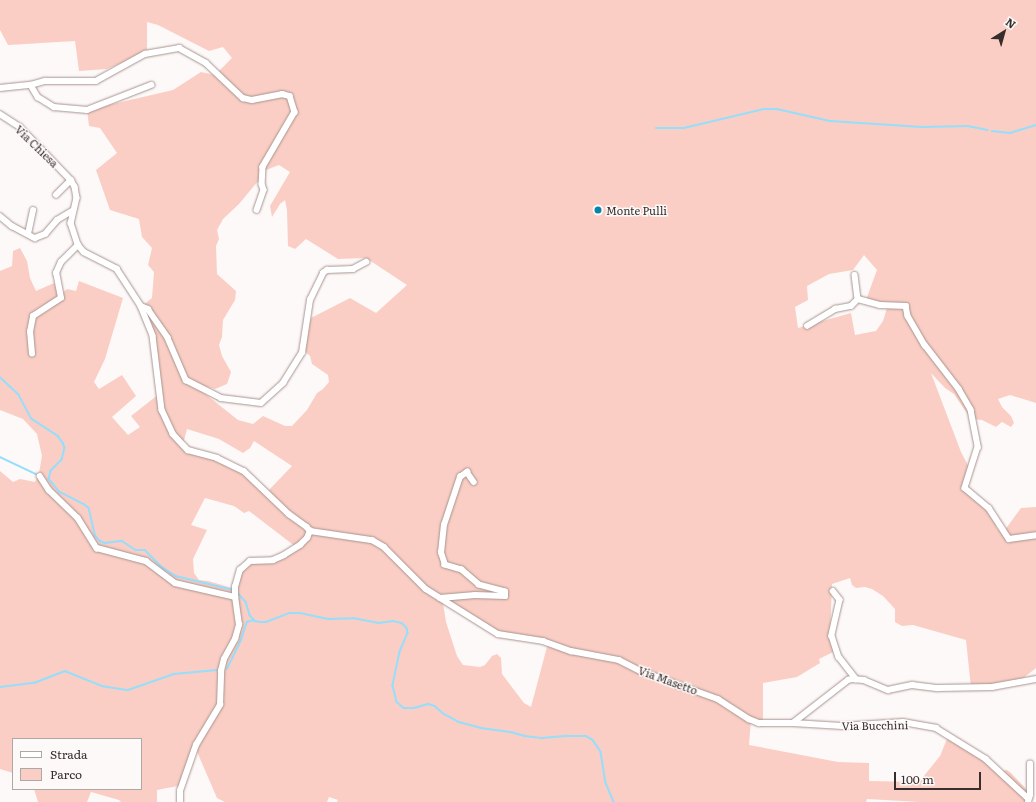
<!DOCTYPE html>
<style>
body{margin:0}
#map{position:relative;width:1036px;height:802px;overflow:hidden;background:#fdf9f8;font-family:Literata,serif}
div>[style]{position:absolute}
.green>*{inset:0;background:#facec4}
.stream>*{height:1.5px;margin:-0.75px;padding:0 0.75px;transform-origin:0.75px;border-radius:0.75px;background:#95defc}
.roads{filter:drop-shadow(0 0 1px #a79490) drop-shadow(0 0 1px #a79490)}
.minor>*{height:5.5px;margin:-2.75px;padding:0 2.75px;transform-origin:2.75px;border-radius:2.75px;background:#fff}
.dots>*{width:11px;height:11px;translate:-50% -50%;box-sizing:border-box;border:2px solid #fdf9f8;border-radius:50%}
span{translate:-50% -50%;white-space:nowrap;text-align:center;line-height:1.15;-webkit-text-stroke:3px #fdf9f8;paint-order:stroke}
.street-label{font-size:11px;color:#362e2c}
.poi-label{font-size:11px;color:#362e2c}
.left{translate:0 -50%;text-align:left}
.legend{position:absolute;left:12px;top:738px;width:130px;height:52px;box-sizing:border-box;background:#fdf9f8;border:1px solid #ada8a6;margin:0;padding:5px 7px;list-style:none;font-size:12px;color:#362e2c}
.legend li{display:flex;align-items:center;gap:8px;height:20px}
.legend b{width:20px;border:1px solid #ada8a6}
.north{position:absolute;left:984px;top:12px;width:40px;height:40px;-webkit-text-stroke:3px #fdf9f8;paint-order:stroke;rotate:37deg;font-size:11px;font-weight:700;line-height:16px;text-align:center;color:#362e2c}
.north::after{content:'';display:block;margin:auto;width:14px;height:18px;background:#362e2c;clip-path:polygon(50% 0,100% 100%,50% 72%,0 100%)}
.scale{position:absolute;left:894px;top:772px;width:87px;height:18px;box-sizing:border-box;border:2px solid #362e2c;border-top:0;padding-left:5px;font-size:12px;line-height:14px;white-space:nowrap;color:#362e2c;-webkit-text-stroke:3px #fdf9f8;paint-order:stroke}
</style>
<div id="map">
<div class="green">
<div style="clip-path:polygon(evenodd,0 0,1036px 0,1036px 403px,1010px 395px,998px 399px,1002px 407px,1011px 416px,1014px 423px,1011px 427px,1002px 422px,996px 427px,982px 420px,971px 419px,954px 394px,945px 388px,931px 373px,961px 452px,972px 473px,966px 489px,994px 510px,998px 522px,996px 527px,1002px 534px,1021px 508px,1036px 507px,1036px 668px,1017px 683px,971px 688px,966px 640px,913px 625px,902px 626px,895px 622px,895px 609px,883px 596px,872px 589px,865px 587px,856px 588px,852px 585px,850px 578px,832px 584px,830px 635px,835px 651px,819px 659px,820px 663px,797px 677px,763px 683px,763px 721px,751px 719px,749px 745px,838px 762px,869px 763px,869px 781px,919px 782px,940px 756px,949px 734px,1002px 771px,1007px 770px,1011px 773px,1028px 791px,1030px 802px,920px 802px,867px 799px,866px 802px,337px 802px,338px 800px,329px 797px,327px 802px,225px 802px,217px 798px,195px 747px,183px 785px,157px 790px,157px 802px,121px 802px,119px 800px,91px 792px,87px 802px,38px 802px,34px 789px,141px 789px,141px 739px,13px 739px,13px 773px,0 769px,0 471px,13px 482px,20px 479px,35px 482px,39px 473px,42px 456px,37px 434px,23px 419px,0 410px,0 271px,12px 266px,13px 251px,20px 248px,27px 261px,30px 278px,36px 291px,54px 283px,59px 296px,67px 289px,76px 291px,79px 281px,123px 298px,105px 359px,94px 382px,99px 389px,122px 375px,136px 396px,112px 417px,128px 435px,140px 427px,131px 416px,159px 394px,155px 348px,151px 322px,142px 306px,152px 298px,154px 272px,148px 265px,152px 248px,142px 237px,139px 219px,110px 210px,96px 170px,117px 153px,100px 128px,89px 126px,87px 110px,173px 90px,201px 72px,215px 75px,232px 58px,223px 47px,209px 51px,158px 25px,147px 22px,147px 52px,107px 69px,79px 71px,75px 41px,8px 45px,0 30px,0 0,279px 165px,290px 172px,270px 206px,272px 217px,280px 204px,285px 200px,287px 210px,288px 246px,295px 249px,306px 239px,338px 259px,366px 258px,407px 285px,376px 313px,350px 298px,311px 318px,301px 348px,310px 356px,312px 364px,328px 375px,329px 382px,323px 389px,317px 393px,307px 410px,292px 426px,285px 426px,263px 416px,253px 424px,238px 420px,199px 389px,204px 386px,215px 389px,227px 384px,231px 372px,222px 356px,219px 345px,222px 337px,223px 320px,235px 300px,236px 291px,217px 274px,216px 246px,219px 239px,217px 230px,223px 219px,239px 204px,259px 180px,261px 172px,279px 165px,0 0,864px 255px,877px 270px,866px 300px,888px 305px,883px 321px,876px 331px,855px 335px,851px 313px,798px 328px,795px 307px,808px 300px,807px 286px,829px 274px,853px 270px,864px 255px,0 0,187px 429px,219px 439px,243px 453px,250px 448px,254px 441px,292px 466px,268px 491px,222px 458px,195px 452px,183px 444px,187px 429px,0 0,205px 498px,234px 506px,244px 513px,249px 511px,296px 547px,270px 560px,252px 559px,237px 577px,236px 589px,208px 581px,199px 580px,194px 573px,193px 559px,207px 530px,191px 525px,205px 498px,0 0,443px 603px,498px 633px,548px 643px,531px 707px,524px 703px,502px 674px,501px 658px,497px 654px,492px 656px,485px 665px,480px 667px,463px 665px,457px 656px,446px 622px,443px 603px)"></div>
</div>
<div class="stream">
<div style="left:656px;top:128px;width:28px"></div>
<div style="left:684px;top:128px;width:82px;rotate:-13.4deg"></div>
<div style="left:764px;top:109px;width:13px"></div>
<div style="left:777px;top:109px;width:54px;rotate:12.8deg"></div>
<div style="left:830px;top:121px;width:92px;rotate:3.7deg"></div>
<div style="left:922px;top:127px;width:46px;rotate:-1.2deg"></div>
<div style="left:968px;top:126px;width:20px;rotate:11deg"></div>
<div style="left:992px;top:131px;width:18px;rotate:6deg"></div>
<div style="left:1010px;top:133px;width:27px;rotate:-17deg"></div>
<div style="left:0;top:377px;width:26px;rotate:43deg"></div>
<div style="left:19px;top:395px;width:27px;rotate:62deg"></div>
<div style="left:32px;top:419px;width:31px;rotate:33deg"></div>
<div style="left:58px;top:436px;width:9px;rotate:54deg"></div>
<div style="left:63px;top:443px;width:5px;rotate:68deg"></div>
<div style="left:65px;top:448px;width:12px;rotate:104deg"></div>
<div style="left:62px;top:460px;width:16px;rotate:135deg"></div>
<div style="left:51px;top:471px;width:8px;rotate:104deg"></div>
<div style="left:49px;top:479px;width:17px;rotate:50deg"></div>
<div style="left:60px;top:492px;width:27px;rotate:27deg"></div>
<div style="left:84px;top:504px;width:6px;rotate:39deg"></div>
<div style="left:89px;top:508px;width:28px;rotate:77deg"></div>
<div style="left:95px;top:535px;width:8px;rotate:50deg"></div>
<div style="left:100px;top:541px;width:5px;rotate:22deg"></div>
<div style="left:105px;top:543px;width:17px;rotate:-7deg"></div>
<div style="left:122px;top:541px;width:17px;rotate:33deg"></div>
<div style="left:136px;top:550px;width:9px"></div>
<div style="left:145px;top:550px;width:24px;rotate:45deg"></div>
<div style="left:162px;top:567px;width:17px;rotate:33deg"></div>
<div style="left:176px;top:576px;width:60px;rotate:13.6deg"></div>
<div style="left:0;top:457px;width:42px;rotate:25.3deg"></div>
<div style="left:237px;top:592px;width:13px;rotate:48deg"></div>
<div style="left:246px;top:602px;width:14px;rotate:73deg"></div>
<div style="left:250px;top:615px;width:8px;rotate:50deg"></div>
<div style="left:255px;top:621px;width:5px;rotate:11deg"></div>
<div style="left:260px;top:622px;width:6px"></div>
<div style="left:266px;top:622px;width:25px;rotate:-21deg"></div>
<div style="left:289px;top:613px;width:11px"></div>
<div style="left:300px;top:613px;width:30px;rotate:12deg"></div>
<div style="left:329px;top:619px;width:24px;rotate:-2deg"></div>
<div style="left:353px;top:618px;width:26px;rotate:11deg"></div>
<div style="left:379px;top:623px;width:14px;rotate:-8deg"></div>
<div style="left:393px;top:621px;width:9px;rotate:13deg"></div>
<div style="left:402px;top:623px;width:7px;rotate:45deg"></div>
<div style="left:407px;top:628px;width:5px;rotate:79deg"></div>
<div style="left:408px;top:633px;width:21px;rotate:113deg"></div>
<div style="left:400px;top:652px;width:35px;rotate:102deg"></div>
<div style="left:393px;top:686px;width:16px;rotate:76deg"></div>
<div style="left:397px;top:702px;width:9px;rotate:41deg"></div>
<div style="left:404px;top:708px;width:10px"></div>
<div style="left:414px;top:708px;width:15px;rotate:-16deg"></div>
<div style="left:428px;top:704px;width:7px;rotate:16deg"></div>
<div style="left:435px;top:706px;width:12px;rotate:42deg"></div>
<div style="left:444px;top:714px;width:17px;rotate:28deg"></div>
<div style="left:459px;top:722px;width:23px;rotate:15deg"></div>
<div style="left:481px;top:728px;width:30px;rotate:8deg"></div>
<div style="left:511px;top:732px;width:15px;rotate:16deg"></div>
<div style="left:525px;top:736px;width:17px;rotate:7deg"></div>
<div style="left:542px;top:738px;width:25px;rotate:-5deg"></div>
<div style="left:567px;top:736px;width:19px"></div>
<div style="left:586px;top:736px;width:8px;rotate:30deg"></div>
<div style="left:593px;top:740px;width:14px;rotate:56deg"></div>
<div style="left:601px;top:752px;width:31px;rotate:81deg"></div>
<div style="left:606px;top:783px;width:21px;rotate:67deg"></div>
<div style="left:227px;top:669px;width:32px;rotate:-64deg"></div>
<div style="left:241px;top:640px;width:19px;rotate:-72deg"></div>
<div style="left:247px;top:622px;width:7px;rotate:-16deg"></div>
<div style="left:0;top:687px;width:34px;rotate:-7deg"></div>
<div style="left:34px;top:683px;width:33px;rotate:-21deg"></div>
<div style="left:65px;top:671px;width:40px;rotate:22deg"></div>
<div style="left:102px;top:686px;width:26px;rotate:9deg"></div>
<div style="left:128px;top:690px;width:49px;rotate:-19.2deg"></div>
<div style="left:174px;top:674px;width:43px;rotate:-5.3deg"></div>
</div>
<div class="roads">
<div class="minor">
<div style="left:31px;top:85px;width:14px;rotate:60deg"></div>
<div style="left:38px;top:97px;width:19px;rotate:32deg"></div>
<div style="left:54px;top:107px;width:33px;rotate:5deg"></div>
<div style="left:87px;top:110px;width:69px;rotate:-21.3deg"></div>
<div style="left:0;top:88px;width:31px;rotate:-6deg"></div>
<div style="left:31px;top:85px;width:15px;rotate:-16deg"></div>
<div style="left:45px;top:81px;width:51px"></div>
<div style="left:96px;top:81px;width:56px;rotate:-28.9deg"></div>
<div style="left:145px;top:54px;width:35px;rotate:-10deg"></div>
<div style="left:179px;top:48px;width:31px;rotate:29deg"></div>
<div style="left:206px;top:63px;width:51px;rotate:43.4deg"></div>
<div style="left:243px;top:98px;width:9px;rotate:13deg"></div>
<div style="left:252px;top:100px;width:31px;rotate:-11deg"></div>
<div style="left:282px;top:94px;width:8px;rotate:14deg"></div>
<div style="left:290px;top:96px;width:17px;rotate:73deg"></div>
<div style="left:295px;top:112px;width:64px;rotate:120.2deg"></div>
<div style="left:263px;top:167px;width:17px;rotate:93deg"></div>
<div style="left:262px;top:184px;width:6px;rotate:72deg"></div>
<div style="left:264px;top:190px;width:21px;rotate:109deg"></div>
<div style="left:0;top:114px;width:24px;rotate:33deg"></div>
<div style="left:20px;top:127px;width:74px;rotate:46.1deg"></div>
<div style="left:71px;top:180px;width:8px;rotate:60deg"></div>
<div style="left:75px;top:187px;width:11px;rotate:80deg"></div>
<div style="left:77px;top:198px;width:26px;rotate:103deg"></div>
<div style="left:71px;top:223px;width:23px;rotate:72deg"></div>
<div style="left:78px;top:245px;width:9px;rotate:49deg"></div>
<div style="left:84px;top:252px;width:37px;rotate:27deg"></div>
<div style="left:117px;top:269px;width:44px;rotate:57deg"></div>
<div style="left:141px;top:306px;width:32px;rotate:68deg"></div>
<div style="left:153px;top:336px;width:75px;rotate:83.1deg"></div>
<div style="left:162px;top:410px;width:26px;rotate:65deg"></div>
<div style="left:173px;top:434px;width:22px;rotate:47deg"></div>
<div style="left:188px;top:450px;width:30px;rotate:15deg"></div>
<div style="left:217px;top:458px;width:30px;rotate:26deg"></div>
<div style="left:244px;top:471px;width:62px;rotate:43.7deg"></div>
<div style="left:289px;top:514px;width:22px;rotate:36deg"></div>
<div style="left:307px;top:527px;width:5px;rotate:53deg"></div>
<div style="left:56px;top:195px;width:21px;rotate:-45deg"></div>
<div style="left:0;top:216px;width:16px;rotate:40deg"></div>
<div style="left:12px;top:226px;width:26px;rotate:28deg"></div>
<div style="left:35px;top:238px;width:11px;rotate:-22deg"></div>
<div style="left:45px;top:234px;width:18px;rotate:-49deg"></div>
<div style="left:57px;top:220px;width:17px;rotate:-31deg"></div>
<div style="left:28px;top:234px;width:24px;rotate:-78deg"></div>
<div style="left:855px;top:275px;width:24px;rotate:83deg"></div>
<div style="left:858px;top:299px;width:23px;rotate:15deg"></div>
<div style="left:880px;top:305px;width:26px;rotate:2deg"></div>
<div style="left:906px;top:306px;width:10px;rotate:79deg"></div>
<div style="left:908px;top:316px;width:34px;rotate:60deg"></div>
<div style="left:925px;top:345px;width:56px;rotate:52.3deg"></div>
<div style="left:959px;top:389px;width:24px;rotate:60deg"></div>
<div style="left:971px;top:410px;width:38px;rotate:79deg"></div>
<div style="left:978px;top:447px;width:43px;rotate:107.6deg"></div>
<div style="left:965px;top:488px;width:31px;rotate:40deg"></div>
<div style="left:989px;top:508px;width:37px;rotate:57deg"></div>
<div style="left:1009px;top:539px;width:27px;rotate:-8deg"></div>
<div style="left:141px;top:306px;width:8px;rotate:23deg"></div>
<div style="left:148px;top:309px;width:35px;rotate:55deg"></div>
<div style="left:168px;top:338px;width:46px;rotate:66.8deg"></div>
<div style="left:186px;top:380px;width:39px;rotate:27deg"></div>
<div style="left:221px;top:398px;width:40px;rotate:7.1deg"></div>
<div style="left:261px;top:403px;width:30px;rotate:-42deg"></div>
<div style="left:283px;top:383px;width:36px;rotate:-58deg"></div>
<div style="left:302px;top:353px;width:54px;rotate:-81.4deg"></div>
<div style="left:310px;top:300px;width:30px;rotate:-64deg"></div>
<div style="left:323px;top:273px;width:5px;rotate:-37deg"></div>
<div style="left:327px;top:270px;width:26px;rotate:-2deg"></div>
<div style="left:353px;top:269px;width:15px;rotate:-28deg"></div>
<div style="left:807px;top:326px;width:33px;rotate:-31deg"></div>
<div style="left:835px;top:309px;width:16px;rotate:-11deg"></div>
<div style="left:851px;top:306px;width:10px;rotate:-45deg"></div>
<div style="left:32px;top:354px;width:22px;rotate:-95deg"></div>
<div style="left:30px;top:332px;width:16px;rotate:-79deg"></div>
<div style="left:33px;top:316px;width:33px;rotate:-33deg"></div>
<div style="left:61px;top:298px;width:25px;rotate:-101deg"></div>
<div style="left:56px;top:273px;width:12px;rotate:-66deg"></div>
<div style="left:61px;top:262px;width:24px;rotate:-45deg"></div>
<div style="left:40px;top:476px;width:17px;rotate:57deg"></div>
<div style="left:49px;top:490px;width:40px;rotate:44deg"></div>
<div style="left:78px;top:518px;width:36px;rotate:58deg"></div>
<div style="left:97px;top:548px;width:51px;rotate:14.9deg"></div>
<div style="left:146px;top:561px;width:36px;rotate:37deg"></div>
<div style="left:175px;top:583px;width:62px;rotate:13.1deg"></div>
<div style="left:310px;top:531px;width:63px;rotate:8.3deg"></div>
<div style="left:372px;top:540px;width:14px;rotate:30deg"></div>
<div style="left:384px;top:547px;width:59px;rotate:45deg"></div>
<div style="left:426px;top:589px;width:85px;rotate:32deg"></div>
<div style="left:498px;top:634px;width:46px;rotate:8.8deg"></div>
<div style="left:543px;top:641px;width:30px;rotate:20deg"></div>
<div style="left:571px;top:651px;width:49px;rotate:10.6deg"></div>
<div style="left:619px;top:660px;width:25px;rotate:27deg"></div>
<div style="left:641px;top:671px;width:82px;rotate:20deg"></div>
<div style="left:718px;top:699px;width:37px;rotate:33deg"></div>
<div style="left:749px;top:719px;width:11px;rotate:22deg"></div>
<div style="left:759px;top:723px;width:34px"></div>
<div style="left:793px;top:723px;width:70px;rotate:-38deg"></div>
<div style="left:848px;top:680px;width:4px;rotate:-14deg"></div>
<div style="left:852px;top:679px;width:12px;rotate:5deg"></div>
<div style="left:864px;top:680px;width:26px;rotate:23deg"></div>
<div style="left:888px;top:690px;width:25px;rotate:-12deg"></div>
<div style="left:912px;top:685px;width:26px;rotate:7deg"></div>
<div style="left:938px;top:688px;width:54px;rotate:-1.1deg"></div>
<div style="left:992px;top:687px;width:45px;rotate:-10.3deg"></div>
<div style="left:833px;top:591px;width:11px;rotate:52deg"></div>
<div style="left:840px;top:600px;width:37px;rotate:103deg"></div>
<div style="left:832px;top:636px;width:22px;rotate:72deg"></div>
<div style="left:839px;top:657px;width:28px;rotate:52deg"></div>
<div style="left:440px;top:598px;width:35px;rotate:-5deg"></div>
<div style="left:475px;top:595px;width:30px;rotate:2deg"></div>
<div style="left:505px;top:596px;width:4px;rotate:-90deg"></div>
<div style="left:505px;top:592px;width:27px;rotate:-165deg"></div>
<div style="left:479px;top:585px;width:23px;rotate:-139deg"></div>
<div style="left:462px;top:570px;width:18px;rotate:-164deg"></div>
<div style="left:445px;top:565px;width:13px;rotate:-108deg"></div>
<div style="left:441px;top:553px;width:28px;rotate:-84deg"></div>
<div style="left:444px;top:525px;width:51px;rotate:-71.6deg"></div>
<div style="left:460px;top:477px;width:9px;rotate:-36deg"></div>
<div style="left:467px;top:472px;width:12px;rotate:55deg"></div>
<div style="left:793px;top:723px;width:49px;rotate:3.5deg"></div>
<div style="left:842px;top:726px;width:61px;rotate:-3.8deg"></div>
<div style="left:903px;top:722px;width:34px;rotate:10deg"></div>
<div style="left:936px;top:728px;width:59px;rotate:31.8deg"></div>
<div style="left:986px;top:759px;width:57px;rotate:42.9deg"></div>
<div style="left:180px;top:802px;width:11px;rotate:-90deg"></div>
<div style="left:180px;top:791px;width:49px;rotate:-70.8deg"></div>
<div style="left:196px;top:745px;width:47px;rotate:-59deg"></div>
<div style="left:220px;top:705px;width:34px;rotate:-88deg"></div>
<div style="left:221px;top:671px;width:12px;rotate:-76deg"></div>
<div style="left:224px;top:659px;width:23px;rotate:-61deg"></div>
<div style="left:235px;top:639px;width:15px;rotate:-74deg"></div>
<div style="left:239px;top:625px;width:28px;rotate:-98deg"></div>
<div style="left:235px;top:597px;width:10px;rotate:-90deg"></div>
<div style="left:235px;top:587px;width:18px;rotate:-74deg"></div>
<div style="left:240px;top:570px;width:13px;rotate:-42deg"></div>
<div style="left:250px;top:561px;width:23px;rotate:-2deg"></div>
<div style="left:273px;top:560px;width:12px;rotate:-24deg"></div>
<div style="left:284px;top:555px;width:19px;rotate:-32deg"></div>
<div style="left:300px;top:545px;width:10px;rotate:-45deg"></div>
<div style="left:307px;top:538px;width:8px;rotate:-67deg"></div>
<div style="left:1028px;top:802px;width:7px;rotate:-74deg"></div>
<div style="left:1030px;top:795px;width:31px;rotate:-90deg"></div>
</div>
</div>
<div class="dots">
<div style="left:598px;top:210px;background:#0785a9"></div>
</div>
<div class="street-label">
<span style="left:37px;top:146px;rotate:44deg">Via Chiesa</span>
<span style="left:668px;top:680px;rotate:20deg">Via Masetto</span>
<span style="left:875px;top:725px;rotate:-1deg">Via Bucchini</span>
</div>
<div class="poi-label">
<span class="left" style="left:606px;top:210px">Monte Pulli</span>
</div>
<ul class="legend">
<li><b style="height:5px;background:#fff"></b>Strada</li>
<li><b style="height:11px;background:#facec4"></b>Parco</li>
</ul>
<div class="north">N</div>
<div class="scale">100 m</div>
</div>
